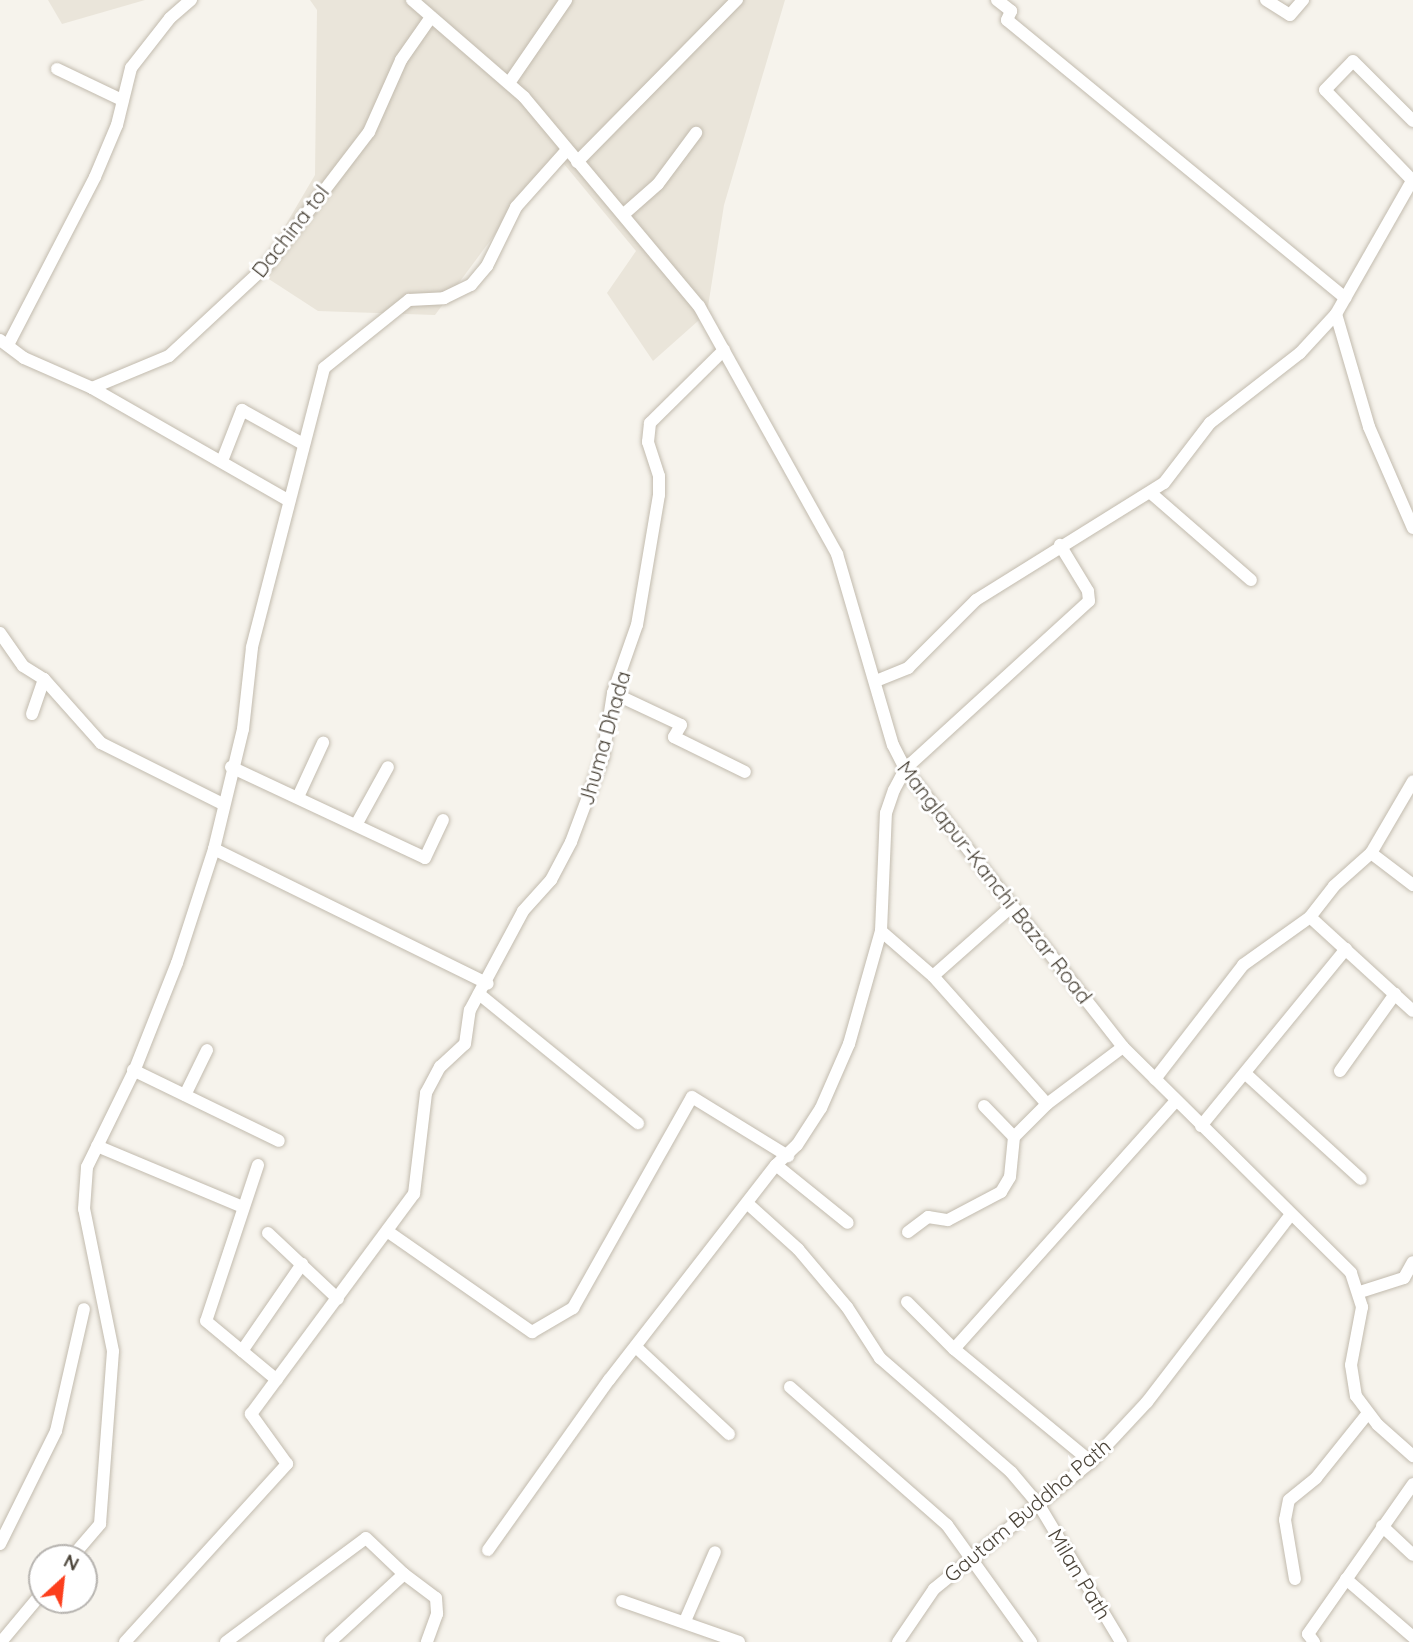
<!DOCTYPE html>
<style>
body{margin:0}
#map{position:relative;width:1413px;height:1642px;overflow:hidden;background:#f6f3ec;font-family:Quicksand,sans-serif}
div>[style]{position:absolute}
.residential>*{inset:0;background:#eae5da}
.roads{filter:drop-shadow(0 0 2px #c2bbae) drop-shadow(0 0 2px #c2bbae)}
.minor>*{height:12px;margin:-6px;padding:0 6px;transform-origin:6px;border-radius:6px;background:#fff}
span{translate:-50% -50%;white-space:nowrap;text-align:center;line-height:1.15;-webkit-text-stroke:6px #fff;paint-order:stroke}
.street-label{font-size:21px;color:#4b4439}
.north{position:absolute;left:28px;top:1544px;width:70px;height:70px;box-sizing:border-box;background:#fff;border:2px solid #b7b4b0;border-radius:50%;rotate:27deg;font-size:19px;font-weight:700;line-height:28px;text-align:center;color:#4b4439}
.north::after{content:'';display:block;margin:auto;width:24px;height:32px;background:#fc3f1d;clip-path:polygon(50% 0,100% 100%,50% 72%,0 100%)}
</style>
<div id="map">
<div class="residential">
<div style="clip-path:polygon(48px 0,145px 0,62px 24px)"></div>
<div style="clip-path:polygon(310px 0,785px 0,724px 205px,707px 313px,653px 361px,607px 293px,636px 251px,564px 164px,507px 218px,435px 315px,318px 311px,258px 272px,315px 175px,317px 10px)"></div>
</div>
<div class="roads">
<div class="minor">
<div style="left:412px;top:0;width:148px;rotate:40.9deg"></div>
<div style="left:524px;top:97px;width:273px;rotate:50.1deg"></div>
<div style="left:699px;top:306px;width:284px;rotate:60.9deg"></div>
<div style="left:837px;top:554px;width:199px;rotate:73.7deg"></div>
<div style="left:893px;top:745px;width:27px;rotate:63deg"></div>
<div style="left:905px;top:769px;width:353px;rotate:51.9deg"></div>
<div style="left:1123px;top:1047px;width:321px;rotate:44.7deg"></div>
<div style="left:1351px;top:1273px;width:36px;rotate:72deg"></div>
<div style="left:1362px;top:1307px;width:59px;rotate:100.7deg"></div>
<div style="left:1351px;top:1365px;width:31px;rotate:81deg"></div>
<div style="left:1356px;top:1396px;width:36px;rotate:53deg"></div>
<div style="left:1378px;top:1425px;width:47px;rotate:41.5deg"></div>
<div style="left:997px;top:0;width:18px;rotate:38deg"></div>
<div style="left:1011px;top:11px;width:10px;rotate:114deg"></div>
<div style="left:1007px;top:20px;width:438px;rotate:39.4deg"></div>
<div style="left:1266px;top:0;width:28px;rotate:32deg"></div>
<div style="left:1290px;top:15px;width:20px;rotate:-49deg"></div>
<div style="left:57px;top:69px;width:72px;rotate:25.5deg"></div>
<div style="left:509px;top:83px;width:101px;rotate:-55.5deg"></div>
<div style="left:577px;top:162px;width:228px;rotate:-45.4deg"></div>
<div style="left:1412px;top:180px;width:125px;rotate:-134deg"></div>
<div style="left:1325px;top:90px;width:40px;rotate:-46deg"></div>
<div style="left:1353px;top:61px;width:85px;rotate:45deg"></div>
<div style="left:624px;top:214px;width:45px;rotate:-41.4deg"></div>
<div style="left:658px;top:184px;width:64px;rotate:-53.3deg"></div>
<div style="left:1336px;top:314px;width:118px;rotate:73.7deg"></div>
<div style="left:1369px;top:427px;width:110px;rotate:66.5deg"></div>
<div style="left:0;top:340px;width:30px;rotate:37deg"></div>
<div style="left:24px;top:358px;width:74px;rotate:23.8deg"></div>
<div style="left:92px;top:388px;width:227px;rotate:29.8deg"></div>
<div style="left:9px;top:343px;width:187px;rotate:-62.6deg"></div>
<div style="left:95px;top:177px;width:56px;rotate:-67.1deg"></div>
<div style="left:117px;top:125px;width:59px;rotate:-76.2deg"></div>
<div style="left:131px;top:68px;width:63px;rotate:-52deg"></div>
<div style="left:170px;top:18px;width:28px;rotate:-41deg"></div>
<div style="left:92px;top:388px;width:83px;rotate:-22.6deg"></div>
<div style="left:169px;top:356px;width:135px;rotate:-42.9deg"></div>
<div style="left:268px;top:264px;width:166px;rotate:-52.6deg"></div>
<div style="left:369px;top:132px;width:79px;rotate:-66deg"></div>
<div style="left:401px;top:60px;width:52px;rotate:-55.1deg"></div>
<div style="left:222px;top:461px;width:55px;rotate:-68.6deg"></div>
<div style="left:242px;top:410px;width:70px;rotate:29.1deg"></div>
<div style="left:1152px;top:494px;width:131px;rotate:41deg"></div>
<div style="left:0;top:633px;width:40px;rotate:55.1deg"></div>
<div style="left:23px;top:666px;width:25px;rotate:32deg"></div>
<div style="left:44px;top:679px;width:86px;rotate:48.3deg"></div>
<div style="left:101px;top:743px;width:136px;rotate:26.6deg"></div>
<div style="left:876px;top:681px;width:35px;rotate:-22deg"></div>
<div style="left:908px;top:668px;width:96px;rotate:-45deg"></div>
<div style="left:976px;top:600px;width:221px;rotate:-31.9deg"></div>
<div style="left:1164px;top:483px;width:76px;rotate:-52.5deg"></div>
<div style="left:1210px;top:423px;width:114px;rotate:-37.9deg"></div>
<div style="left:1300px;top:353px;width:53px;rotate:-47.3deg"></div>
<div style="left:1336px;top:314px;width:155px;rotate:-60.3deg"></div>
<div style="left:613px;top:693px;width:75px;rotate:25.2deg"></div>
<div style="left:681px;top:725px;width:14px;rotate:120deg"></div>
<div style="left:674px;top:737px;width:79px;rotate:26.2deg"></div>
<div style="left:32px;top:714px;width:37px;rotate:-71deg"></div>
<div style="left:231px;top:767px;width:214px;rotate:25.1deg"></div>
<div style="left:425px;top:858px;width:42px;rotate:-64.7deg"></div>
<div style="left:298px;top:797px;width:60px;rotate:-65.2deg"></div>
<div style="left:356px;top:825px;width:66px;rotate:-61.1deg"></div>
<div style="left:214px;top:849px;width:305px;rotate:26.2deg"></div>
<div style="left:1371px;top:853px;width:53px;rotate:37.3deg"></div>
<div style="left:1310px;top:917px;width:139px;rotate:42.4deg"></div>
<div style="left:881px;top:931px;width:69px;rotate:40.9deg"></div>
<div style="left:933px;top:976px;width:106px;rotate:-41.5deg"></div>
<div style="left:933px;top:976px;width:171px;rotate:48.3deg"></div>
<div style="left:479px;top:994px;width:205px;rotate:39.1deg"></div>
<div style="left:133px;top:1070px;width:162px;rotate:25.9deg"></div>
<div style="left:1340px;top:1071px;width:95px;rotate:-54.5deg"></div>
<div style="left:1247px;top:1075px;width:154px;rotate:42.4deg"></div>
<div style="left:1155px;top:1079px;width:144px;rotate:-52.3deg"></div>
<div style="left:1243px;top:965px;width:82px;rotate:-35.6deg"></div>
<div style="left:1310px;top:917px;width:39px;rotate:-52deg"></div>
<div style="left:1334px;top:886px;width:50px;rotate:-41.7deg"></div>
<div style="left:1371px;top:853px;width:83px;rotate:-59.7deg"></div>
<div style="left:185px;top:1095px;width:50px;rotate:-63.9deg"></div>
<div style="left:984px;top:1106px;width:43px;rotate:45.9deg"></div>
<div style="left:1201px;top:1126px;width:229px;rotate:-50.7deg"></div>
<div style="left:97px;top:1146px;width:158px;rotate:22.7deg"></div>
<div style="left:258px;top:1165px;width:164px;rotate:108.4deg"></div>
<div style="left:206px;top:1321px;width:92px;rotate:39.7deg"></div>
<div style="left:776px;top:1165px;width:92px;rotate:38.9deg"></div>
<div style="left:747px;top:1203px;width:69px;rotate:42deg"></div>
<div style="left:798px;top:1249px;width:76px;rotate:49.8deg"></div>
<div style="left:847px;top:1307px;width:61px;rotate:57.1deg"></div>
<div style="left:880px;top:1358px;width:174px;rotate:41deg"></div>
<div style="left:1011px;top:1472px;width:43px;rotate:49.7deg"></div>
<div style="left:1039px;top:1505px;width:160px;rotate:59.1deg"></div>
<div style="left:387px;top:1231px;width:177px;rotate:34.9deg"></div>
<div style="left:532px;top:1332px;width:48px;rotate:-30.3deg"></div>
<div style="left:573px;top:1308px;width:242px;rotate:-60.6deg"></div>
<div style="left:692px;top:1097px;width:113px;rotate:31.6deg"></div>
<div style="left:908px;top:1232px;width:25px;rotate:-37deg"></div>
<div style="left:928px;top:1217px;width:20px;rotate:9deg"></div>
<div style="left:948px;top:1220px;width:60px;rotate:-27.8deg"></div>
<div style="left:1001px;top:1192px;width:17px;rotate:-59deg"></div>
<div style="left:1010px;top:1177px;width:40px;rotate:-84.3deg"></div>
<div style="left:1014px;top:1137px;width:47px;rotate:-45deg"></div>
<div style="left:1047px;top:1104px;width:95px;rotate:-36.9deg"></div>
<div style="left:268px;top:1233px;width:96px;rotate:43.3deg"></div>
<div style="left:1360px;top:1292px;width:46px;rotate:-17.7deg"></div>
<div style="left:1404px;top:1278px;width:18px;rotate:-61deg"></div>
<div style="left:907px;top:1302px;width:66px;rotate:45deg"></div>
<div style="left:954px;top:1349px;width:178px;rotate:39.5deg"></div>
<div style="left:637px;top:1348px;width:126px;rotate:43.1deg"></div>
<div style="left:954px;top:1349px;width:333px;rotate:-48.2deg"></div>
<div style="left:242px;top:1351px;width:106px;rotate:-55.4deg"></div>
<div style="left:790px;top:1387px;width:209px;rotate:41.3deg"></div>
<div style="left:947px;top:1525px;width:144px;rotate:54.3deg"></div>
<div style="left:1382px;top:1526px;width:42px;rotate:43.1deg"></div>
<div style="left:0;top:1544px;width:126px;rotate:-63.6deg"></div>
<div style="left:56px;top:1431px;width:125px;rotate:-77.1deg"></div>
<div style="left:488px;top:1550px;width:209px;rotate:-54.6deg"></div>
<div style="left:609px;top:1380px;width:272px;rotate:-52.2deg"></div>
<div style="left:776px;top:1165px;width:29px;rotate:-44deg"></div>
<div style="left:797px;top:1145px;width:44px;rotate:-57deg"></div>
<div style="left:821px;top:1108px;width:70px;rotate:-66.4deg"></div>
<div style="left:849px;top:1044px;width:117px;rotate:-74.2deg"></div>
<div style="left:881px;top:931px;width:118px;rotate:-87.6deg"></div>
<div style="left:886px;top:813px;width:24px;rotate:-71deg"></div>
<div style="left:894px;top:790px;width:24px;rotate:-62deg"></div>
<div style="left:905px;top:769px;width:249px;rotate:-42.4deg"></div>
<div style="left:1089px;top:601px;width:10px;rotate:-96deg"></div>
<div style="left:1088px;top:591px;width:54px;rotate:-121.3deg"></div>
<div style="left:71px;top:1558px;width:45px;rotate:-49.5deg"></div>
<div style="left:100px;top:1524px;width:173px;rotate:-85.7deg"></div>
<div style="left:113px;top:1351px;width:145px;rotate:-101.5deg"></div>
<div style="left:84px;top:1209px;width:42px;rotate:-85.9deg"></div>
<div style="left:87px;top:1167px;width:109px;rotate:-63.9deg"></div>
<div style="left:135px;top:1069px;width:114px;rotate:-68.4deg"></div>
<div style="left:177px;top:963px;width:120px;rotate:-72deg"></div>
<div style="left:214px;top:849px;width:123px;rotate:-76.4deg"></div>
<div style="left:243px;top:729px;width:82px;rotate:-83.7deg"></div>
<div style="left:252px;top:647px;width:288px;rotate:-75.5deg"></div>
<div style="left:324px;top:368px;width:109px;rotate:-38.7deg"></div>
<div style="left:409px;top:300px;width:35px;rotate:-3deg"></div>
<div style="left:444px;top:298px;width:30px;rotate:-26deg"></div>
<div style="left:471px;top:285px;width:25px;rotate:-50deg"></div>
<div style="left:487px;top:266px;width:66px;rotate:-63.8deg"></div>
<div style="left:516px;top:207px;width:76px;rotate:-48.2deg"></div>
<div style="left:404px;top:1574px;width:40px;rotate:37deg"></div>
<div style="left:436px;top:1598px;width:16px;rotate:86deg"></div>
<div style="left:437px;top:1614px;width:30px;rotate:110deg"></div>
<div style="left:1295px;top:1579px;width:60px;rotate:-99.6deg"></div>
<div style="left:1285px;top:1520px;width:20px;rotate:-79deg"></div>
<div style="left:1289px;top:1500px;width:35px;rotate:-39deg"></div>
<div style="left:1316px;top:1478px;width:83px;rotate:-51.3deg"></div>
<div style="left:1346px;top:1579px;width:89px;rotate:40.9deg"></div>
<div style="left:622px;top:1601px;width:124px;rotate:19.3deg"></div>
<div style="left:685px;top:1621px;width:75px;rotate:-66.5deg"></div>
<div style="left:1px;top:1642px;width:64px;rotate:-50.1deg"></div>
<div style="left:125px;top:1642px;width:241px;rotate:-47.7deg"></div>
<div style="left:287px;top:1464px;width:62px;rotate:-125.8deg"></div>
<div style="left:251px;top:1414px;width:274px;rotate:-53.5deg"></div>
<div style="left:414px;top:1194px;width:102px;rotate:-83.2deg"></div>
<div style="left:426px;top:1093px;width:30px;rotate:-62deg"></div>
<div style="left:440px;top:1067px;width:34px;rotate:-43deg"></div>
<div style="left:465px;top:1044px;width:34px;rotate:-82deg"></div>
<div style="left:470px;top:1010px;width:112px;rotate:-61.8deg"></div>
<div style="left:523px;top:911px;width:42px;rotate:-47.9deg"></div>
<div style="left:551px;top:880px;width:43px;rotate:-62.2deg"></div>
<div style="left:571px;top:842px;width:91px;rotate:-69.4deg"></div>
<div style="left:603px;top:757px;width:65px;rotate:-81.1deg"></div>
<div style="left:613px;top:693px;width:72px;rotate:-70.6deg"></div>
<div style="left:637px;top:625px;width:132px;rotate:-80.4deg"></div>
<div style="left:659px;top:495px;width:19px;rotate:-90deg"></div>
<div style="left:659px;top:476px;width:36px;rotate:-108deg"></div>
<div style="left:648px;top:442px;width:19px;rotate:-84deg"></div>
<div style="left:650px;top:423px;width:104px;rotate:-44.6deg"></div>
<div style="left:226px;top:1642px;width:174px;rotate:-36.6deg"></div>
<div style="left:366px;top:1538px;width:52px;rotate:43.5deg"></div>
<div style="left:404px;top:1574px;width:100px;rotate:137.4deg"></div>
<div style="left:898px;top:1642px;width:64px;rotate:-55.8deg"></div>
<div style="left:934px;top:1589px;width:202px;rotate:-39deg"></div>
<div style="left:1091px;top:1462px;width:82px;rotate:-47deg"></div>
<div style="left:1147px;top:1402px;width:233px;rotate:-52.5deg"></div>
<div style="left:1314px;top:1642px;width:10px;rotate:-127deg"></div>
<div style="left:1308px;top:1634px;width:183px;rotate:-55deg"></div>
</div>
</div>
<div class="street-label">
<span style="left:290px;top:231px;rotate:-52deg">Dachina tol</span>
<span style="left:604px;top:738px;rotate:-74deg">Jhuma Dhada</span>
<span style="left:995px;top:882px;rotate:52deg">Manglapur-Kanchi Bazar Road</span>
<span style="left:1027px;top:1510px;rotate:-40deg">Gautam Buddha Path</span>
<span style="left:1080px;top:1574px;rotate:59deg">Milan Path</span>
</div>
<div class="north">N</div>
</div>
